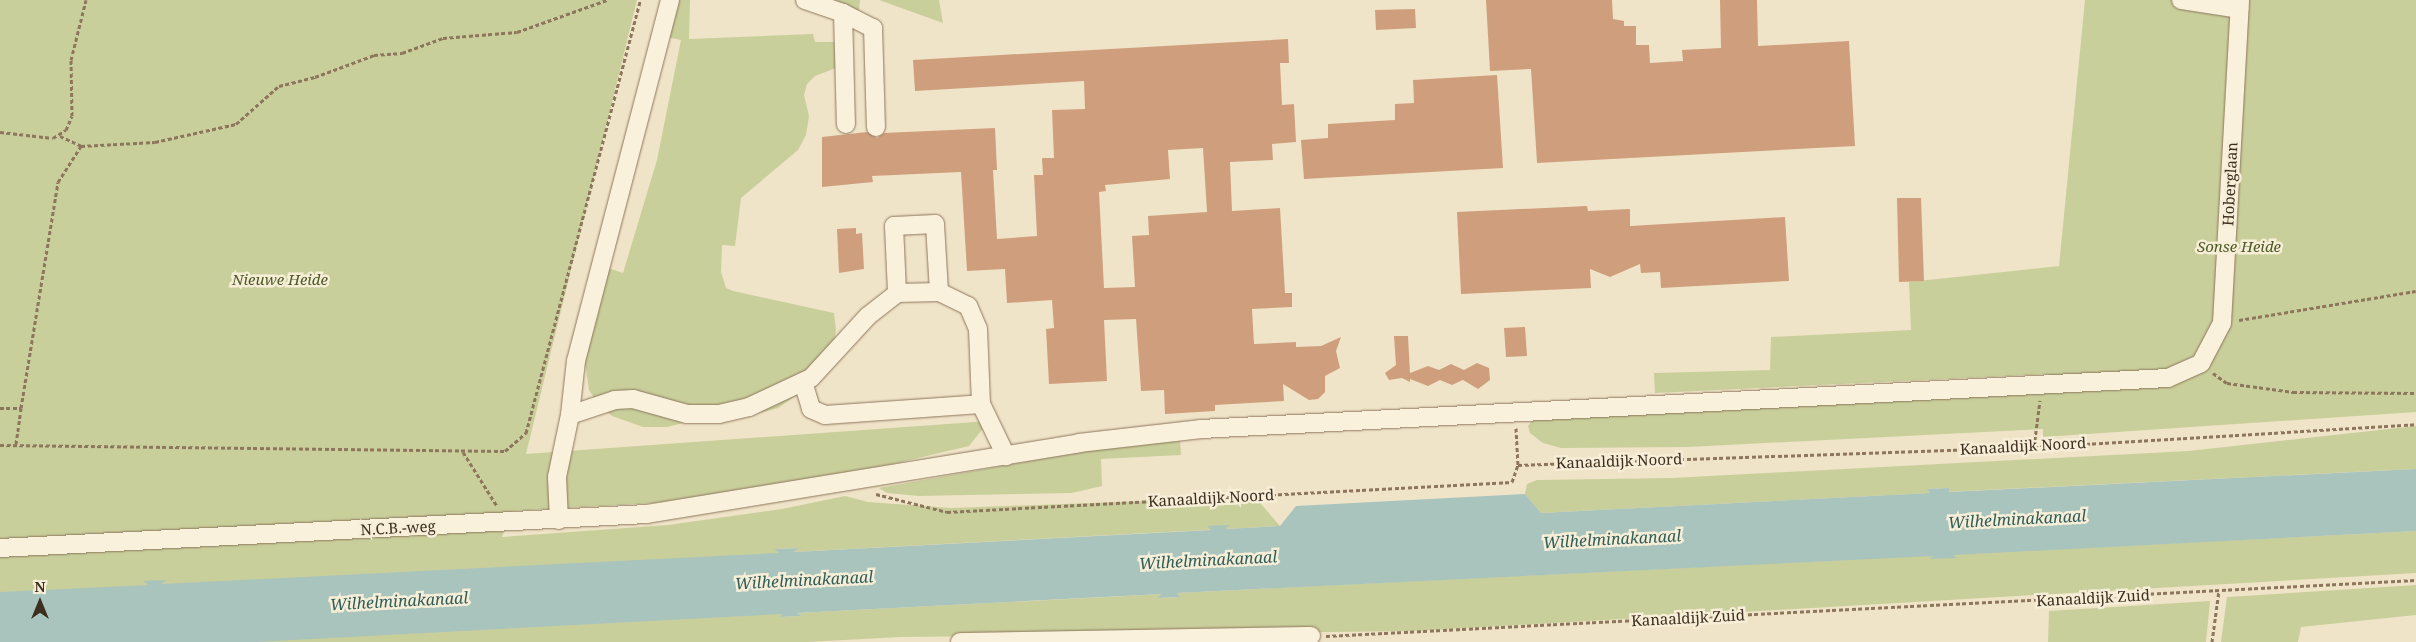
<!DOCTYPE html>
<style>
body{margin:0}
#map{position:relative;width:2416px;height:642px;overflow:hidden;background:#f0e4c8;font-family:"Noto Serif",serif}
div>[style]{position:absolute}
.green>*{inset:0;background:#c9cf9b}
.water>*{inset:0;background:#a9c4bc}
.building>*{inset:0;background:#cf9f7d}
.path>*{height:3px;margin-top:-1.5px;transform-origin:0;background:repeating-linear-gradient(90deg,#8d765c 0 4px,transparent 0 6.5px)}
.roads{filter:drop-shadow(0 0 1px #8d765c) drop-shadow(0 0 1px #8d765c)}
.minor>*{height:18px;margin:-9px;padding:0 9px;transform-origin:9px;border-radius:9px;background:#faf1dc}
span{translate:-50% -50%;white-space:nowrap;text-align:center;line-height:1.15;-webkit-text-stroke:5px #f7eed8;paint-order:stroke}
.street-label{font-size:15px;color:#3d2e20}
.park-label{font-size:15px;color:#4d5a26;font-style:italic}
.water-label{font-size:16px;color:#2f5d5a;font-style:italic}
.north{position:absolute;left:15px;top:577px;width:50px;height:50px;-webkit-text-stroke:4px #f7eed8;paint-order:stroke;rotate:0deg;font-size:14px;font-weight:700;line-height:20px;text-align:center;color:#3d2e20}
.north::after{content:'';display:block;margin:auto;width:18px;height:22px;background:#3d2e20;clip-path:polygon(50% 0,100% 100%,50% 72%,0 100%)}
</style>
<div id="map">
<div class="green">
<div style="clip-path:polygon(0 0,637px 0,526px 454px,989px 421px,969px 446px,812px 483px,708px 500px,512px 511px,502px 537px,668px 525px,782px 509px,845px 496px,868px 502px,951px 508px,1255px 497px,1280px 526px,794px 552px,799px 548px,774px 549px,779px 552px,783px 615px,779px 617px,802px 616px,797px 613px,1163px 594px,1157px 598px,1181px 597px,1177px 593px,2416px 531px,2416px 573px,1414px 631px,901px 637px,807px 642px,0 642px)"></div>
<div style="clip-path:polygon(676px 0,690px 0,689px 39px,813px 34px,815px 42px,838px 42px,836px 68px,815px 76px,807px 84px,804px 95px,809px 116px,806px 135px,798px 150px,741px 198px,735px 246px,722px 245px,721px 272px,726px 288px,733px 291px,834px 313px,836px 330px,834px 342px,801px 392px,778px 408px,749px 416px,696px 420px,667px 427px,643px 427px,612px 416px,599px 405px,589px 390px,584px 356px,608px 268px,623px 273px,657px 160px,681px 40px,666px 37px)"></div>
<div style="clip-path:polygon(827px 0,860px 0,859px 11px)"></div>
<div style="clip-path:polygon(879px 0,939px 0,943px 23px)"></div>
<div style="clip-path:polygon(2085px 0,2416px 0,2416px 412px,2043px 437px,2043px 429px,1688px 447px,1561px 448px,1543px 443px,1530px 433px,1528px 426px,1534px 418px,2047px 393px,2049px 374px,1655px 393px,1654px 373px,1770px 370px,1771px 337px,1911px 330px,1909px 282px,2059px 266px)"></div>
<div style="clip-path:polygon(2416px 426px,2416px 469px,1944px 492px,1949px 488px,1926px 489px,1930px 493px,1541px 513px,1525px 494px,1527px 484px,1537px 480px,1672px 478px,2188px 451px)"></div>
<div style="clip-path:polygon(1180px 440px,1181px 455px,1101px 459px,1102px 486px,1072px 493px,919px 496px,887px 493px,879px 488px,1095px 449px)"></div>
<div style="clip-path:polygon(2416px 585px,2416px 615px,2301px 627px,2298px 642px,2221px 642px,2227px 597px)"></div>
<div style="clip-path:polygon(2210px 601px,2206px 642px,2048px 642px,2049px 611px)"></div>
</div>
<div class="water">
<div style="clip-path:polygon(2416px 469px,2416px 531px,1953px 555px,1957px 558px,1929px 559px,1934px 556px,1177px 593px,1181px 597px,1157px 598px,1162px 594px,797px 613px,802px 616px,779px 617px,783px 614px,256px 642px,0 642px,0 592px,148px 585px,143px 581px,166px 580px,162px 584px,779px 553px,774px 549px,799px 548px,794px 552px,1211px 530px,1207px 526px,1230px 525px,1225px 529px,1280px 526px,1296px 506px,1525px 494px,1541px 513px,1930px 493px,1926px 489px,1949px 488px,1949px 492px)"></div>
</div>
<div class="building">
<div style="clip-path:polygon(1486px 0,1612px 0,1613px 19px,1624px 21px,1624px 26px,1636px 26px,1636px 45px,1649px 45px,1650px 63px,1683px 61px,1682px 50px,1721px 48px,1720px 0,1757px 0,1758px 46px,1849px 41px,1855px 146px,1537px 163px,1531px 69px,1490px 71px)"></div>
<div style="clip-path:polygon(1415px 9px,1416px 28px,1376px 30px,1375px 10px)"></div>
<div style="clip-path:polygon(evenodd,1288px 39px,1289px 63px,1280px 63px,1282px 105px,1294px 104px,1296px 142px,1272px 144px,1273px 160px,1230px 162px,1232px 211px,1280px 208px,1285px 293px,1292px 293px,1292px 307px,1252px 309px,1254px 344px,1296px 342px,1296px 347px,1321px 346px,1341px 337px,1336px 351px,1340px 368px,1325px 376px,1325px 392px,1318px 399px,1309px 400px,1283px 384px,1284px 401px,1215px 405px,1215px 411px,1165px 414px,1164px 390px,1141px 391px,1136px 319px,1104px 320px,1107px 381px,1049px 384px,1046px 329px,1054px 328px,1052px 300px,1007px 303px,1005px 269px,967px 271px,961px 172px,872px 176px,873px 182px,822px 187px,822px 137px,867px 132px,877px 138px,884px 133px,995px 128px,997px 170px,993px 170px,997px 239px,1037px 236px,1034px 175px,1043px 175px,1042px 158px,1054px 158px,1052px 110px,1085px 109px,1084px 81px,915px 91px,913px 60px,1288px 39px,1203px 148px,1207px 212px,1148px 216px,1149px 235px,1132px 236px,1135px 287px,1104px 288px,1099px 192px,1106px 191px,1105px 185px,1170px 179px,1168px 150px,1203px 148px)"></div>
<div style="clip-path:polygon(1497px 75px,1503px 168px,1304px 179px,1301px 140px,1328px 138px,1328px 124px,1395px 120px,1395px 104px,1414px 103px,1413px 80px)"></div>
<div style="clip-path:polygon(1897px 198px,1921px 198px,1924px 281px,1899px 282px)"></div>
<div style="clip-path:polygon(1587px 206px,1588px 211px,1630px 209px,1630px 226px,1785px 217px,1789px 281px,1661px 288px,1660px 272px,1641px 273px,1640px 264px,1610px 277px,1590px 269px,1591px 288px,1461px 294px,1457px 212px)"></div>
<div style="clip-path:polygon(856px 228px,856px 234px,862px 233px,864px 269px,839px 273px,837px 229px)"></div>
<div style="clip-path:polygon(1525px 327px,1527px 356px,1506px 357px,1504px 328px)"></div>
<div style="clip-path:polygon(1394px 336px,1408px 336px,1410px 373px,1428px 366px,1439px 370px,1451px 364px,1464px 370px,1477px 363px,1489px 368px,1490px 380px,1478px 389px,1463px 380px,1452px 385px,1440px 380px,1428px 386px,1410px 379px,1410px 382px,1402px 378px,1389px 380px,1385px 373px,1396px 365px)"></div>
</div>
<div class="path">
<div style="left:0;top:132px;width:53px;rotate:6.5deg"></div>
<div style="left:53px;top:138px;width:15px;rotate:-32deg"></div>
<div style="left:66px;top:130px;width:15px;rotate:-67deg"></div>
<div style="left:72px;top:116px;width:56px;rotate:-91deg"></div>
<div style="left:71px;top:60px;width:62px;rotate:-76deg"></div>
<div style="left:60px;top:136px;width:23px;rotate:25deg"></div>
<div style="left:2239px;top:320px;width:179px;rotate:-9.3deg"></div>
<div style="left:2213px;top:373px;width:17px;rotate:36deg"></div>
<div style="left:2227px;top:383px;width:67px;rotate:7.8deg"></div>
<div style="left:2293px;top:392px;width:123px;rotate:0.5deg"></div>
<div style="left:0;top:408px;width:21px"></div>
<div style="left:21px;top:408px;width:229px;rotate:-80.7deg"></div>
<div style="left:58px;top:182px;width:43px;rotate:-57.4deg"></div>
<div style="left:81px;top:146px;width:74px;rotate:-3.1deg"></div>
<div style="left:155px;top:142px;width:83px;rotate:-12.5deg"></div>
<div style="left:236px;top:124px;width:57px;rotate:-41.5deg"></div>
<div style="left:279px;top:86px;width:37px;rotate:-14deg"></div>
<div style="left:315px;top:77px;width:63px;rotate:-20.4deg"></div>
<div style="left:374px;top:55px;width:28px;rotate:-4deg"></div>
<div style="left:402px;top:53px;width:44px;rotate:-20.1deg"></div>
<div style="left:443px;top:38px;width:74px;rotate:-4.6deg"></div>
<div style="left:517px;top:32px;width:96px;rotate:-19.6deg"></div>
<div style="left:1516px;top:428px;width:37px;rotate:87deg"></div>
<div style="left:16px;top:444px;width:36px;rotate:-82deg"></div>
<div style="left:0;top:445px;width:505px;rotate:0.68deg"></div>
<div style="left:505px;top:451px;width:28px;rotate:-41deg"></div>
<div style="left:526px;top:433px;width:448px;rotate:-75.2deg"></div>
<div style="left:2034px;top:447px;width:47px;rotate:-82.7deg"></div>
<div style="left:463px;top:452px;width:64px;rotate:57.8deg"></div>
<div style="left:876px;top:494px;width:73px;rotate:14.2deg"></div>
<div style="left:947px;top:512px;width:566px;rotate:-3.04deg"></div>
<div style="left:1512px;top:482px;width:18px;rotate:-71deg"></div>
<div style="left:1518px;top:465px;width:516px;rotate:-2deg"></div>
<div style="left:2034px;top:447px;width:383px;rotate:-3.4deg"></div>
<div style="left:1326px;top:636px;width:1091px;rotate:-2.94deg"></div>
<div style="left:2212px;top:642px;width:52px;rotate:-82.3deg"></div>
</div>
<div class="roads">
<div class="minor">
<div style="left:805px;top:0;width:40px;rotate:18.9deg"></div>
<div style="left:843px;top:13px;width:34px;rotate:27deg"></div>
<div style="left:873px;top:28px;width:99px;rotate:88.3deg"></div>
<div style="left:2181px;top:0;width:59px;rotate:8.8deg"></div>
<div style="left:843px;top:13px;width:111px;rotate:88.5deg"></div>
<div style="left:803px;top:382px;width:28px;rotate:73deg"></div>
<div style="left:811px;top:409px;width:15px;rotate:23deg"></div>
<div style="left:825px;top:415px;width:156px;rotate:-4deg"></div>
<div style="left:981px;top:404px;width:75px;rotate:-92.3deg"></div>
<div style="left:978px;top:329px;width:25px;rotate:-113deg"></div>
<div style="left:968px;top:306px;width:32px;rotate:-154deg"></div>
<div style="left:981px;top:404px;width:58px;rotate:64.3deg"></div>
<div style="left:570px;top:415px;width:54px;rotate:-83.7deg"></div>
<div style="left:576px;top:361px;width:373px;rotate:-75.4deg"></div>
<div style="left:559px;top:520px;width:43px;rotate:-92.7deg"></div>
<div style="left:557px;top:477px;width:63px;rotate:-78.2deg"></div>
<div style="left:570px;top:415px;width:47px;rotate:-18.4deg"></div>
<div style="left:615px;top:400px;width:18px;rotate:-3deg"></div>
<div style="left:633px;top:399px;width:56px;rotate:15.5deg"></div>
<div style="left:687px;top:414px;width:32px"></div>
<div style="left:719px;top:414px;width:31px;rotate:-13deg"></div>
<div style="left:749px;top:407px;width:68px;rotate:-25.1deg"></div>
<div style="left:811px;top:378px;width:84px;rotate:-47.4deg"></div>
<div style="left:868px;top:316px;width:37px;rotate:-38deg"></div>
<div style="left:897px;top:293px;width:42px;rotate:-1.4deg"></div>
<div style="left:939px;top:292px;width:68px;rotate:-93.4deg"></div>
<div style="left:935px;top:224px;width:41px;rotate:177.2deg"></div>
<div style="left:894px;top:226px;width:67px;rotate:87.4deg"></div>
<div style="left:0;top:548px;width:648px;rotate:-3.01deg"></div>
<div style="left:647px;top:514px;width:438px;rotate:-9.3deg"></div>
<div style="left:1079px;top:443px;width:123px;rotate:-6.5deg"></div>
<div style="left:1201px;top:429px;width:968px;rotate:-3.02deg"></div>
<div style="left:2168px;top:378px;width:36px;rotate:-24deg"></div>
<div style="left:2201px;top:363px;width:45px;rotate:-62.3deg"></div>
<div style="left:2222px;top:323px;width:324px;rotate:-86.8deg"></div>
<div style="left:960px;top:642px;width:351px;rotate:-1deg"></div>
</div>
</div>
<div class="street-label">
<span style="left:2230px;top:184px;rotate:-87deg">Hoberglaan</span>
<span style="left:2023px;top:446px;rotate:-3deg">Kanaaldijk Noord</span>
<span style="left:1619px;top:461px;rotate:-2deg">Kanaaldijk Noord</span>
<span style="left:1211px;top:498px;rotate:-3deg">Kanaaldijk Noord</span>
<span style="left:398px;top:528px;rotate:-3deg">N.C.B.-weg</span>
<span style="left:2093px;top:598px;rotate:-3deg">Kanaaldijk Zuid</span>
<span style="left:1688px;top:618px;rotate:-3deg">Kanaaldijk Zuid</span>
</div>
<div class="park-label">
<span style="left:2239px;top:247px">Sonse Heide</span>
<span style="left:280px;top:280px">Nieuwe Heide</span>
</div>
<div class="water-label">
<span style="left:2017px;top:519px;rotate:-3deg">Wilhelminakanaal</span>
<span style="left:1612px;top:539px;rotate:-3deg">Wilhelminakanaal</span>
<span style="left:1208px;top:560px;rotate:-3deg">Wilhelminakanaal</span>
<span style="left:804px;top:580px;rotate:-3deg">Wilhelminakanaal</span>
<span style="left:399px;top:601px;rotate:-3deg">Wilhelminakanaal</span>
</div>
<div class="north">N</div>
</div>
